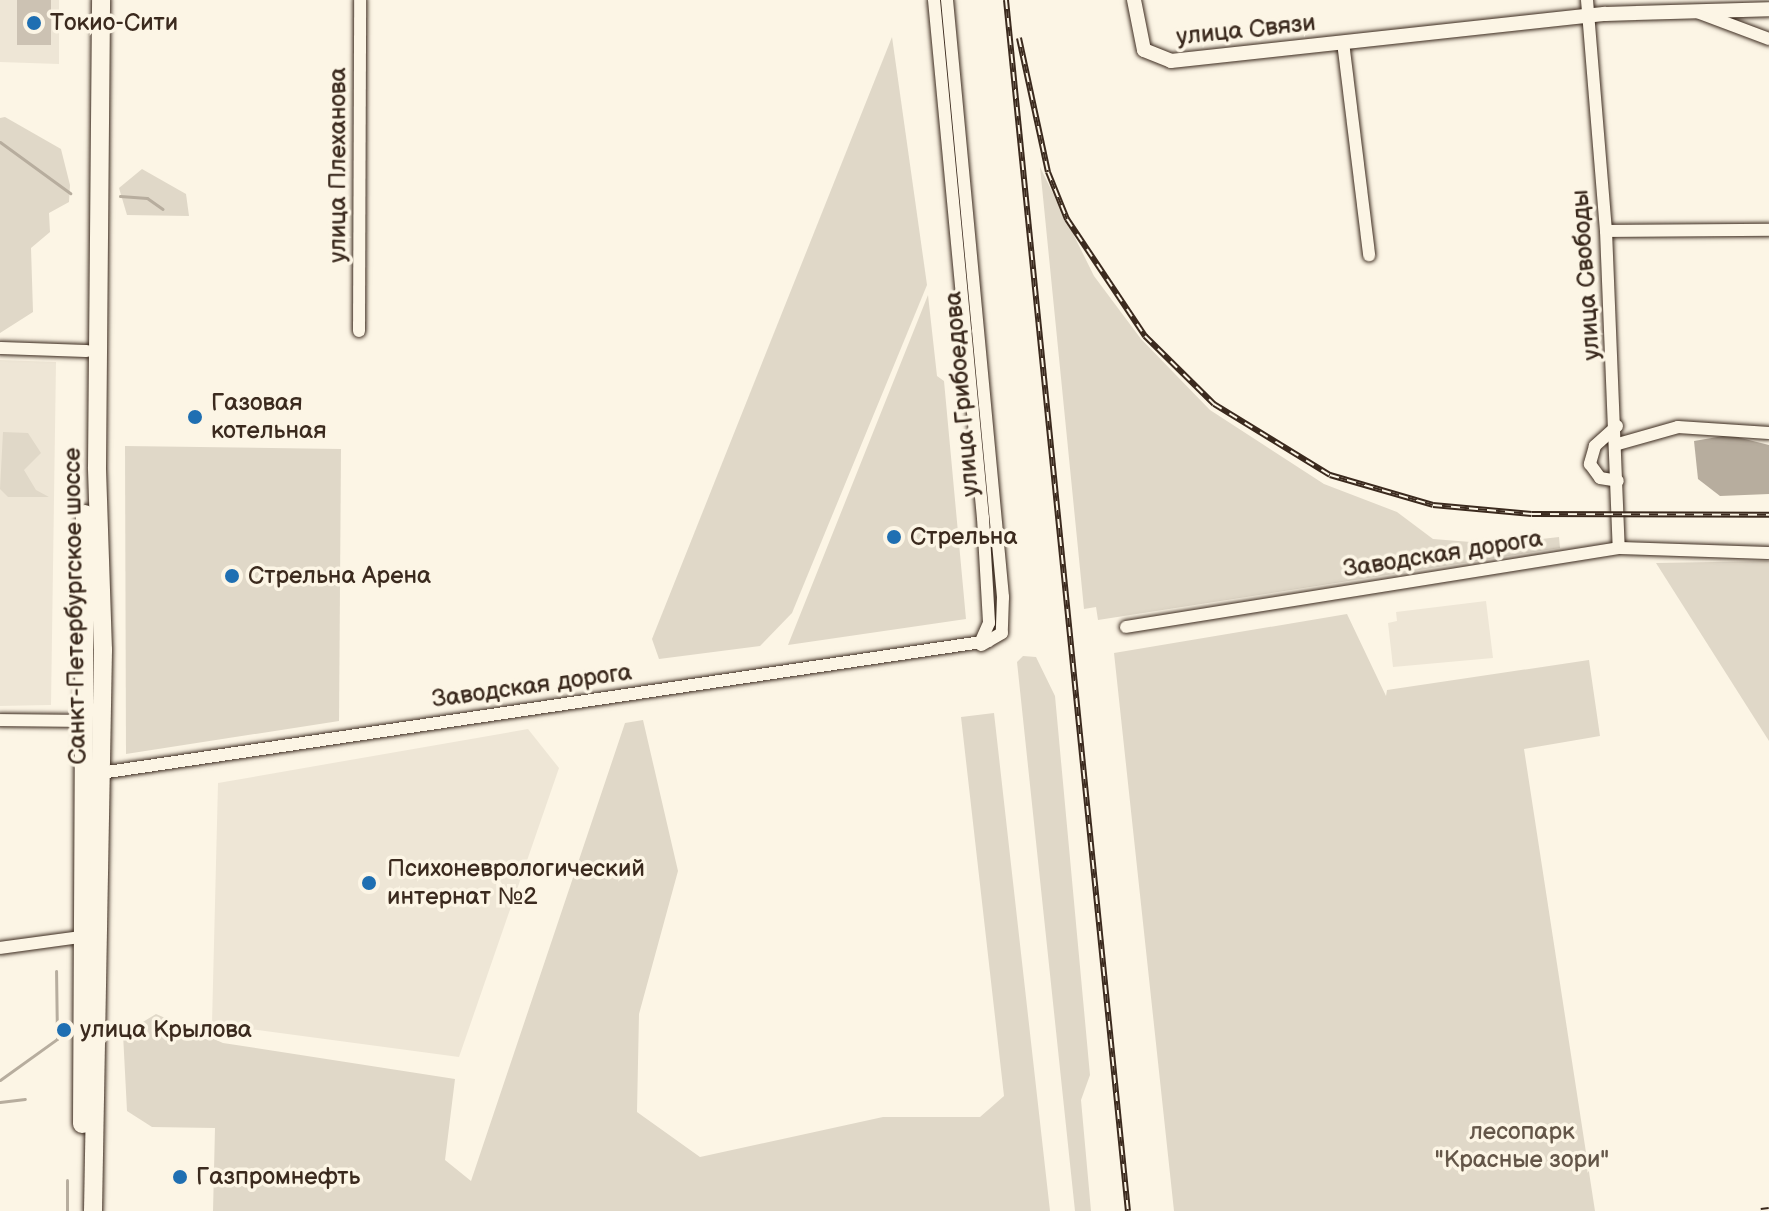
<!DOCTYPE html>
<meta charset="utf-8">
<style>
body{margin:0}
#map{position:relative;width:1769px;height:1211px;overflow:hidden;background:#fcf5e5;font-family:"Balsamiq Sans",sans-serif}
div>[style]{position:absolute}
.built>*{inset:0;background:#eee6d6}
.green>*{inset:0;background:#e0d8c8}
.water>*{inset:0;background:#b7ad9e}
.stream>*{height:3px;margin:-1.5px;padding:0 1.5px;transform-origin:1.5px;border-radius:1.5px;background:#b7ad9e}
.building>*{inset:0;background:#ccc2b3}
.roads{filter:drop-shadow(0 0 2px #3b2a1e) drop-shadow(0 0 2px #3b2a1e)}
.minor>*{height:12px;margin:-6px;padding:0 6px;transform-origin:6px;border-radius:6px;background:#fcf5e5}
.tertiary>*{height:14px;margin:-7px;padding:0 7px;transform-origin:7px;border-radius:7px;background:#fcf5e5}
.primary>*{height:18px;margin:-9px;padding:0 9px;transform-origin:9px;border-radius:9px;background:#fcf5e5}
.rail>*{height:6px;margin-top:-3px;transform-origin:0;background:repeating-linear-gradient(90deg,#fcf5e5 0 9px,#3b2a1e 0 18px);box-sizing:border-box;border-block:2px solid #3b2a1e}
.dots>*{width:22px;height:22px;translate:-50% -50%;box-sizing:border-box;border:4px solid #fcf5e5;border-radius:50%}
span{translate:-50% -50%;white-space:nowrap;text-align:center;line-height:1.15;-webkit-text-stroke:7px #fcf5e5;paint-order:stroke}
.poi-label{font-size:24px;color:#3b2a1e}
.left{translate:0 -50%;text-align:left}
.street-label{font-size:24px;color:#3b2a1e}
.park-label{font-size:24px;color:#645648}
</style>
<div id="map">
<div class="built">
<div style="clip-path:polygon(0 0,59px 0,59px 64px,0 62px)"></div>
<div style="clip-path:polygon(0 360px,56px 362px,51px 705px,0 706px)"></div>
<div style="clip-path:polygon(1486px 601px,1493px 658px,1393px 667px,1388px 623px,1397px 621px,1396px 612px)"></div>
<div style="clip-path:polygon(528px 729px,559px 768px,459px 1057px,212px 1024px,218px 783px)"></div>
</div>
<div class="green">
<div style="clip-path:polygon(892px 37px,927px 285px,792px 613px,760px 646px,659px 659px,652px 639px)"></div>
<div style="clip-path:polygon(5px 117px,61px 149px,70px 185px,69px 202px,49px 213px,50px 232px,31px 248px,33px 312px,0 333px,0 118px)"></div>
<div style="clip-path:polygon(1040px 167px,1094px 276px,1141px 339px,1210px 410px,1324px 484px,1397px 512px,1433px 539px,1496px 544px,1559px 537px,1560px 548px,1098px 620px,1096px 607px,1084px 609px)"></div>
<div style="clip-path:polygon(142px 169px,186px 194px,189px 216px,127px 215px,119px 188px)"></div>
<div style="clip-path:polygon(928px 295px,937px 376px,944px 381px,966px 619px,788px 645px)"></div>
<div style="clip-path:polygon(3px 432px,28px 433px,41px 453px,24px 470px,36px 490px,49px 497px,8px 497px,0 489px)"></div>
<div style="clip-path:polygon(125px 446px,341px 449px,339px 721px,126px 754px)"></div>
<div style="clip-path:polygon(1769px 561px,1769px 741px,1656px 563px)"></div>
<div style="clip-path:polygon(1347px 614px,1386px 696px,1387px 690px,1589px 660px,1600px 736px,1524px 749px,1595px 1211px,1174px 1211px,1114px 653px)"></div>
<div style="clip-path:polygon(1023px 656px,1036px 657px,1055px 696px,1090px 1075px,1081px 1100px,1091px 1211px,1075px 1211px,1017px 662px)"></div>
<div style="clip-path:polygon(994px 713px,1050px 1211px,213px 1211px,215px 1128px,152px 1127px,127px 1111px,123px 1034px,156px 1014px,223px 1043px,455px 1079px,445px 1160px,471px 1181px,625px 723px,643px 720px,678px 871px,639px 1014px,637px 1112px,700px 1157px,883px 1117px,980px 1117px,1004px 1096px,961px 717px)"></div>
</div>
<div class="water">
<div style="clip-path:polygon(1729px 435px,1769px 445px,1769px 494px,1720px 496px,1698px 479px,1694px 441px)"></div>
</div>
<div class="stream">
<div style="left:0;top:142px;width:87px;rotate:36.1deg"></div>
<div style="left:120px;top:196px;width:27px;rotate:4deg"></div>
<div style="left:147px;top:198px;width:19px;rotate:35deg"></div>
<div style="left:0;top:1080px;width:70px;rotate:-35.7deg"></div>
<div style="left:57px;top:1039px;width:68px;rotate:-90.8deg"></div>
<div style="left:0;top:1102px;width:25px;rotate:-7deg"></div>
<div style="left:67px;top:1211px;width:31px;rotate:-90deg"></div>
</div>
<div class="building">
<div style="clip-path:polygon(17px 0,51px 0,51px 45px,17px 45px)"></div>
</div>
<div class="roads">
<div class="minor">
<div style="left:934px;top:0;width:520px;rotate:84.6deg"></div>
<div style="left:983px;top:518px;width:105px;rotate:86.7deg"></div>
<div style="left:989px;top:623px;width:22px;rotate:114deg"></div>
<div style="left:947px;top:0;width:600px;rotate:84.64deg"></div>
<div style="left:1003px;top:597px;width:36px;rotate:92deg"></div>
<div style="left:1002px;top:633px;width:24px;rotate:150deg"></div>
<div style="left:1587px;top:0;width:232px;rotate:85.3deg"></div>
<div style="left:1606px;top:231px;width:317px;rotate:87.7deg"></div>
<div style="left:1697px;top:12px;width:77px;rotate:20.6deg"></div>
<div style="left:1343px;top:42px;width:215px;rotate:83deg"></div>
<div style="left:1606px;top:231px;width:163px;rotate:-0.4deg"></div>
<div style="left:359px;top:331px;width:331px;rotate:-89.8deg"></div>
<div style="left:0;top:348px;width:87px;rotate:2deg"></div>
<div style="left:1617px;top:426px;width:30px;rotate:138deg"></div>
<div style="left:1595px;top:446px;width:19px;rotate:106deg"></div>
<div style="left:1590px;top:464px;width:17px;rotate:54deg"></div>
<div style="left:1600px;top:478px;width:18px;rotate:9deg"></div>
<div style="left:1618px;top:444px;width:62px;rotate:-15.8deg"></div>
<div style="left:1678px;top:427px;width:91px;rotate:3.8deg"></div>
<div style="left:1126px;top:627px;width:499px;rotate:-9.1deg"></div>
<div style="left:1619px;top:548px;width:150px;rotate:1.9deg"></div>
<div style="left:0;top:720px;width:84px;rotate:0.7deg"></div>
<div style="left:94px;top:774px;width:904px;rotate:-8.46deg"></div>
<div style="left:0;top:948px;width:89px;rotate:-7.8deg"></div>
</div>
<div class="tertiary">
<div style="left:1134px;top:0;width:51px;rotate:78.7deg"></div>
<div style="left:1144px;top:50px;width:29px;rotate:22deg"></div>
<div style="left:1171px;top:61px;width:437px;rotate:-6.2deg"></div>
<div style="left:1605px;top:14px;width:164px;rotate:-1.7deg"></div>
</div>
<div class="primary">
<div style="left:82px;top:1124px;width:610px;rotate:-89.72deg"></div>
<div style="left:93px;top:1211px;width:561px;rotate:-88.98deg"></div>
<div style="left:103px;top:650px;width:183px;rotate:-91.9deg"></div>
<div style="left:97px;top:467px;width:467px;rotate:-89.5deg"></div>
</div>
</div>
<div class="rail">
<div style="left:1006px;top:0;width:1217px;rotate:84.25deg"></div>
<div style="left:1019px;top:38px;width:137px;rotate:77.8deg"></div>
<div style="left:1048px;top:172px;width:51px;rotate:68deg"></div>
<div style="left:1067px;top:219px;width:141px;rotate:56.3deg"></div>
<div style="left:1145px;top:336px;width:97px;rotate:44.6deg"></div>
<div style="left:1214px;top:404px;width:136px;rotate:31.5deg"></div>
<div style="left:1330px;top:475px;width:107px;rotate:16.2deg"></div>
<div style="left:1433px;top:505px;width:99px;rotate:5.2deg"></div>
<div style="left:1532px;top:514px;width:237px;rotate:0.2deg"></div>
<div style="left:1761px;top:1211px;width:8px;rotate:-7deg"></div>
</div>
<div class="dots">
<div style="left:34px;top:23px;background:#1f6fb2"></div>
<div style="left:195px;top:417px;background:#1f6fb2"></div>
<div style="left:894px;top:537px;background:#1f6fb2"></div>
<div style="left:232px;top:576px;background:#1f6fb2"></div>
<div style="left:369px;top:883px;background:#1f6fb2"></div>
<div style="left:64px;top:1030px;background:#1f6fb2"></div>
<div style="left:180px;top:1177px;background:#1f6fb2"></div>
</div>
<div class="poi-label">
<span class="left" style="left:50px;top:23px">Токио-Сити</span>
<span class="left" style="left:211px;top:417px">Газовая<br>котельная</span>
<span class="left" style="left:910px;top:537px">Стрельна</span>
<span class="left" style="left:248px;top:576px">Стрельна Арена</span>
<span class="left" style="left:387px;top:883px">Психоневрологический<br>интернат №2</span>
<span class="left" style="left:80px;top:1030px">улица Крылова</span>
<span class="left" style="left:196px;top:1177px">Газпромнефть</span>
</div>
<div class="street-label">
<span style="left:1246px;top:30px;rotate:-6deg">улица Связи</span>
<span style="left:338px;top:165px;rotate:-90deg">улица Плеханова</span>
<span style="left:1586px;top:275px;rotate:-94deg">улица Свободы</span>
<span style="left:962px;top:394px;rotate:-95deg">улица Грибоедова</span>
<span style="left:1443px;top:554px;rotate:-9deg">Заводская дорога</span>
<span style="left:75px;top:606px;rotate:-91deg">Санкт-Петербургское шоссе</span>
<span style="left:532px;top:686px;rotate:-8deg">Заводская дорога</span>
</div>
<div class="park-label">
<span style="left:1522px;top:1146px">лесопарк<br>"Красные зори"</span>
</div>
</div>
